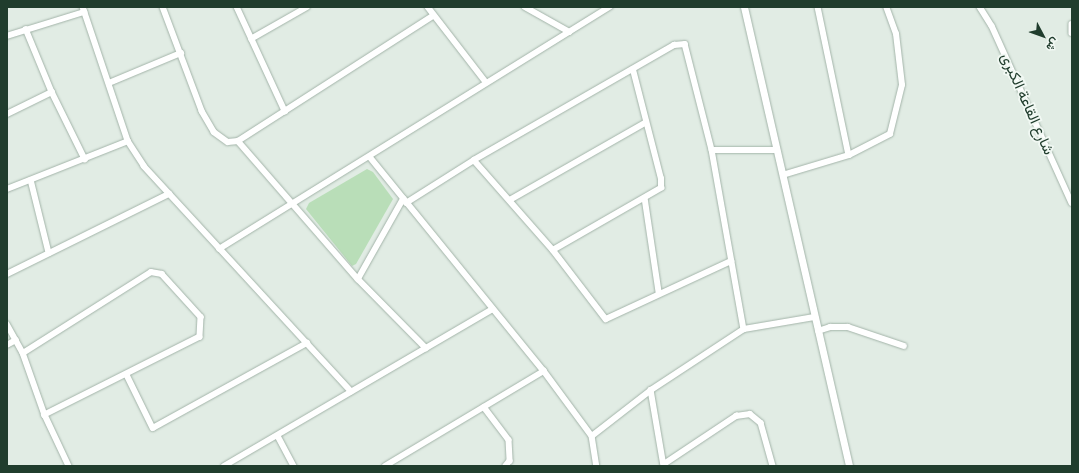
<!DOCTYPE html>
<meta charset="utf-8">
<style>
body{margin:0}
#map{position:relative;width:1079px;height:473px;overflow:hidden;background:#e1ece4;font-family:Figtree,Vazirmatn,sans-serif}
div>[style]{position:absolute}
.green>*{inset:0;background:#b9deb8}
.roads{filter:drop-shadow(0 0 1px #a3b4a9) drop-shadow(0 0 1px #a3b4a9)}
.minor>*{height:5.5px;margin:-2.75px;padding:0 2.75px;transform-origin:2.75px;border-radius:2.75px;background:#fff}
.tertiary>*{height:7px;margin:-3.5px;padding:0 3.5px;transform-origin:3.5px;border-radius:3.5px;background:#fff}
span{translate:-50% -50%;white-space:nowrap;text-align:center;line-height:1.15;-webkit-text-stroke:3.5px #f1f8f3;paint-order:stroke}
.street-label{font-size:15px;color:#203d2d}
.frame{position:absolute;inset:0;border:8px solid #203d2d;pointer-events:none}
.north{position:absolute;left:1023px;top:16px;width:40px;height:40px;-webkit-text-stroke:3px #f1f8f3;paint-order:stroke;rotate:131deg;font-size:11px;font-weight:700;line-height:16px;text-align:center;color:#203d2d}
.north::after{content:'';display:block;margin:auto;width:14px;height:18px;background:#203d2d;clip-path:polygon(50% 0,100% 100%,50% 72%,0 100%)}
</style>
<div id="map">
<div class="green">
<div style="clip-path:polygon(367px 169px,373px 172px,393px 199px,356px 264px,352px 266px,306px 209px,309px 203px)"></div>
</div>
<div class="roads">
<div class="minor">
<div style="left:83px;top:7px;width:141px;rotate:71.4deg"></div>
<div style="left:128px;top:141px;width:30px;rotate:57deg"></div>
<div style="left:144px;top:166px;width:306px;rotate:47.4deg"></div>
<div style="left:163px;top:7px;width:111px;rotate:69.4deg"></div>
<div style="left:202px;top:111px;width:24px;rotate:60deg"></div>
<div style="left:214px;top:132px;width:17px;rotate:36deg"></div>
<div style="left:228px;top:142px;width:10px;rotate:-6deg"></div>
<div style="left:238px;top:141px;width:232px;rotate:-32.7deg"></div>
<div style="left:237px;top:7px;width:115px;rotate:65.2deg"></div>
<div style="left:428px;top:7px;width:95px;rotate:52.3deg"></div>
<div style="left:525px;top:7px;width:51px;rotate:29.1deg"></div>
<div style="left:818px;top:7px;width:151px;rotate:78.2deg"></div>
<div style="left:980px;top:7px;width:22px;rotate:58deg"></div>
<div style="left:992px;top:26px;width:194px;rotate:65.7deg"></div>
<div style="left:1072px;top:24px;width:9px;rotate:90deg"></div>
<div style="left:26px;top:29px;width:68px;rotate:67.6deg"></div>
<div style="left:52px;top:92px;width:75px;rotate:63.8deg"></div>
<div style="left:7px;top:36px;width:81px;rotate:-17.3deg"></div>
<div style="left:251px;top:39px;width:64px;rotate:-29.7deg"></div>
<div style="left:109px;top:83px;width:78px;rotate:-22.6deg"></div>
<div style="left:7px;top:114px;width:50px;rotate:-26.1deg"></div>
<div style="left:238px;top:141px;width:183px;rotate:49deg"></div>
<div style="left:358px;top:279px;width:97px;rotate:45.4deg"></div>
<div style="left:712px;top:150px;width:65px"></div>
<div style="left:370px;top:157px;width:276px;rotate:50.9deg"></div>
<div style="left:544px;top:371px;width:81px;rotate:53.6deg"></div>
<div style="left:592px;top:436px;width:30px;rotate:81deg"></div>
<div style="left:474px;top:160px;width:120px;rotate:48.7deg"></div>
<div style="left:553px;top:250px;width:87px;rotate:52.5deg"></div>
<div style="left:606px;top:319px;width:138px;rotate:-24.9deg"></div>
<div style="left:783px;top:175px;width:69px;rotate:-16.9deg"></div>
<div style="left:849px;top:155px;width:46px;rotate:-27.1deg"></div>
<div style="left:890px;top:134px;width:50px;rotate:-76.2deg"></div>
<div style="left:902px;top:85px;width:51px;rotate:-96.7deg"></div>
<div style="left:896px;top:34px;width:29px;rotate:-110deg"></div>
<div style="left:31px;top:180px;width:75px;rotate:76.1deg"></div>
<div style="left:7px;top:189px;width:130px;rotate:-21.6deg"></div>
<div style="left:645px;top:198px;width:95px;rotate:81.5deg"></div>
<div style="left:510px;top:200px;width:155px;rotate:-29.7deg"></div>
<div style="left:406px;top:203px;width:80px;rotate:-32.3deg"></div>
<div style="left:474px;top:160px;width:231px;rotate:-29.9deg"></div>
<div style="left:674px;top:45px;width:11px;rotate:-5deg"></div>
<div style="left:685px;top:44px;width:109px;rotate:75.7deg"></div>
<div style="left:712px;top:150px;width:182px;rotate:79.9deg"></div>
<div style="left:219px;top:249px;width:460px;rotate:-31.8deg"></div>
<div style="left:553px;top:250px;width:125px;rotate:-29.9deg"></div>
<div style="left:661px;top:188px;width:9px;rotate:-90deg"></div>
<div style="left:661px;top:179px;width:113px;rotate:-104.4deg"></div>
<div style="left:7px;top:274px;width:181px;rotate:-26.3deg"></div>
<div style="left:358px;top:279px;width:92px;rotate:-60.6deg"></div>
<div style="left:7px;top:324px;width:33px;rotate:61deg"></div>
<div style="left:23px;top:353px;width:66px;rotate:70.5deg"></div>
<div style="left:45px;top:415px;width:56px;rotate:64.8deg"></div>
<div style="left:818px;top:331px;width:13px;rotate:-18deg"></div>
<div style="left:830px;top:327px;width:18px"></div>
<div style="left:848px;top:327px;width:59px;rotate:18.7deg"></div>
<div style="left:7px;top:345px;width:10px;rotate:-29deg"></div>
<div style="left:23px;top:353px;width:151px;rotate:-32.3deg"></div>
<div style="left:151px;top:272px;width:11px;rotate:10deg"></div>
<div style="left:162px;top:274px;width:58px;rotate:47.8deg"></div>
<div style="left:201px;top:317px;width:20px;rotate:93deg"></div>
<div style="left:200px;top:337px;width:174px;rotate:153.3deg"></div>
<div style="left:127px;top:375px;width:59px;rotate:63.9deg"></div>
<div style="left:153px;top:428px;width:176px;rotate:-28.9deg"></div>
<div style="left:651px;top:390px;width:77px;rotate:80.3deg"></div>
<div style="left:484px;top:407px;width:41px;rotate:52.9deg"></div>
<div style="left:509px;top:440px;width:21px;rotate:87deg"></div>
<div style="left:510px;top:461px;width:6px;rotate:129deg"></div>
<div style="left:278px;top:436px;width:34px;rotate:62deg"></div>
<div style="left:592px;top:436px;width:75px;rotate:-37.9deg"></div>
<div style="left:651px;top:390px;width:111px;rotate:-33.3deg"></div>
<div style="left:744px;top:329px;width:71px;rotate:-9.7deg"></div>
<div style="left:664px;top:464px;width:87px;rotate:-33.7deg"></div>
<div style="left:736px;top:416px;width:14px;rotate:-8deg"></div>
<div style="left:750px;top:414px;width:14px;rotate:39deg"></div>
<div style="left:761px;top:423px;width:45px;rotate:74.4deg"></div>
<div style="left:224px;top:466px;width:311px;rotate:-30.3deg"></div>
<div style="left:385px;top:466px;width:185px;rotate:-30.9deg"></div>
</div>
<div class="tertiary">
<div style="left:744px;top:7px;width:471px;rotate:77.1deg"></div>
</div>
</div>
<div class="street-label">
<span style="left:1027px;top:104px;rotate:66deg">شارع القاعة الكبرى</span>
</div>
<div class="frame"></div>
<div class="north">ش</div>
</div>
